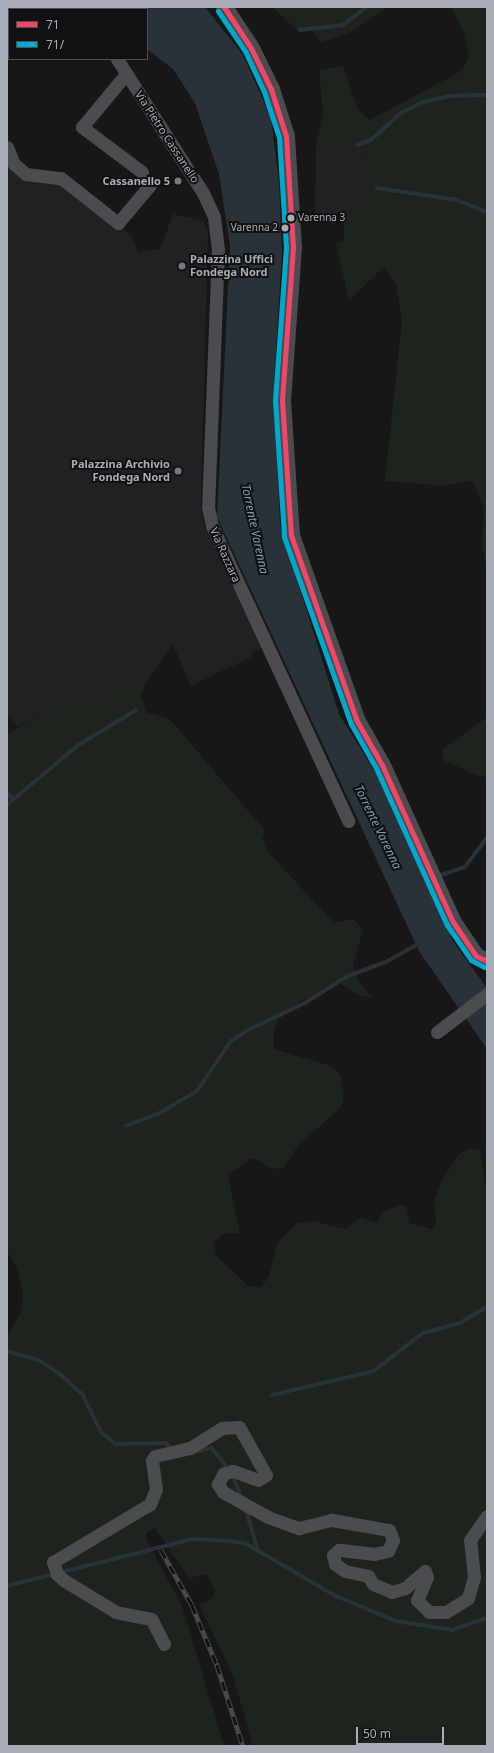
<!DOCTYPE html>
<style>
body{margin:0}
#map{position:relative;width:494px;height:1753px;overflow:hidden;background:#171717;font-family:"Noto Sans",sans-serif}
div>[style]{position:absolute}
.built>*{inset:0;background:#212123}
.green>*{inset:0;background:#1d241e}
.water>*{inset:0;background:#2a3239}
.stream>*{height:3.5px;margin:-1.75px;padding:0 1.75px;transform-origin:1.75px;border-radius:1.75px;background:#2a3239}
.minor>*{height:13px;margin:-6.5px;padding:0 6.5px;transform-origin:6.5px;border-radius:6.5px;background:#4b4c50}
.tertiary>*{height:17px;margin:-8.5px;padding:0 8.5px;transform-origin:8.5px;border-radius:8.5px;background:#4b4c50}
.rail>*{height:4.5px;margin-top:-2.25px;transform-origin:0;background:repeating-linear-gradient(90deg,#111113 0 9px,#4b4c4f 0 18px);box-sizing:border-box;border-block:1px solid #4b4c4f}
.bus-1>*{height:5px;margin:-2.5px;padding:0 2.5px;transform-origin:2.5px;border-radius:2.5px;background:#f34667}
.bus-2>*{height:5px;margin:-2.5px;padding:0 2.5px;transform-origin:2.5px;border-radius:2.5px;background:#00a9ce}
.dots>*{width:11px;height:11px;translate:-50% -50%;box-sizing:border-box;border:2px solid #111113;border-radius:50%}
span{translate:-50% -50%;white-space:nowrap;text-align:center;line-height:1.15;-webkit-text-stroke:4px #111113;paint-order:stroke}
.bus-label{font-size:10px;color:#a8adb8}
.left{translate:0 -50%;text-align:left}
.right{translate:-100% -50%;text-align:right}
.street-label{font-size:11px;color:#a8adb8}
.poi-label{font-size:11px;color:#a8adb8;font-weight:700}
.water-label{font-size:12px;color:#7f9bb3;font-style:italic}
.frame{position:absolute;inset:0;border:8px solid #a8adb8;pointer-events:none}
.legend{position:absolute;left:8px;top:8px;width:140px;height:52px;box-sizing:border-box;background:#111113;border:1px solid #4d4f55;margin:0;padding:5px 7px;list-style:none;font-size:12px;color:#a8adb8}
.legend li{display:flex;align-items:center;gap:8px;height:20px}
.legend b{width:20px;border:1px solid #4d4f55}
.scale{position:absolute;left:356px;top:1727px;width:88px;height:18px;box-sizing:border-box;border:2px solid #a8adb8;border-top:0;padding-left:5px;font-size:12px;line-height:14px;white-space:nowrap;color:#a8adb8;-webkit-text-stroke:3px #111113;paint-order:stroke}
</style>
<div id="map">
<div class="built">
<div style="clip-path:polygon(316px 146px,367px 154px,371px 195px,349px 217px,315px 215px)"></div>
<div style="clip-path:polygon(7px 150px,13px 165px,52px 177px,132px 236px,138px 252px,160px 249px,173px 214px,203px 221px,208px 232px,201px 506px,204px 526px,262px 648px,252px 652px,253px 656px,191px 686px,173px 645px,146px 682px,42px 713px,18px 727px,7px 716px)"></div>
</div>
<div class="green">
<div style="clip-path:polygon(272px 7px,388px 7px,350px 33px,321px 42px,312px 30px,297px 30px)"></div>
<div style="clip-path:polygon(451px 7px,487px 7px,487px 571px,482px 546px,484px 509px,475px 485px,469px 481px,444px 486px,385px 481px,402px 320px,396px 284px,384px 267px,349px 300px,336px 244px,344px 240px,344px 227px,339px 217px,349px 217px,371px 195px,367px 154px,316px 146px,323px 113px,319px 70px,343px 66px,358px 110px,370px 120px,463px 70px,469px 55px,464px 33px)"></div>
<div style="clip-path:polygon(146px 682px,141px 696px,146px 712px,167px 718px,176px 726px,266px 832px,262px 837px,267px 851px,334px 923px,353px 919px,363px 929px,353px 966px,359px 982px,373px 998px,360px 996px,338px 982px,318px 996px,302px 1000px,278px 1020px,274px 1032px,274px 1049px,332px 1066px,340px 1074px,344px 1095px,341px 1107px,298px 1146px,283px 1168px,271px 1169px,256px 1159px,251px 1159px,228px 1175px,240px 1233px,225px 1233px,213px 1243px,217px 1256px,248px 1286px,261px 1287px,269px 1276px,277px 1244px,297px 1223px,314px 1221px,345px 1229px,360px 1218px,377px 1223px,383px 1212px,401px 1205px,407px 1207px,409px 1223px,432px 1229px,436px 1221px,434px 1202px,440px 1184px,458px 1155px,470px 1148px,480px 1149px,487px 1198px,487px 1746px,253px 1746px,233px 1676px,199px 1604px,212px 1599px,215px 1591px,207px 1574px,189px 1578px,155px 1528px,146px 1533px,146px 1539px,182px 1606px,224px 1746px,7px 1746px,7px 1337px,21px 1312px,23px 1295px,17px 1269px,7px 1251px,7px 735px,42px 713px)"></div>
<div style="clip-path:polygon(487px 717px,487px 777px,478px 776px,443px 760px,442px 750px)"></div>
</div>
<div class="water">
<div style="clip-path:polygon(85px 7px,205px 7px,243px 55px,271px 118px,279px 183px,282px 252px,274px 385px,280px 525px,339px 714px,377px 775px,454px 943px,487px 988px,487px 1049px,419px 951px,217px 517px,230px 246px,219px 174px,195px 103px,173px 69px,147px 49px,147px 9px)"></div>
</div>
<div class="stream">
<div style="left:300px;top:30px;width:43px;rotate:-6.6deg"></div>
<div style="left:343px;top:25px;width:30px;rotate:-37deg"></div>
<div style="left:358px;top:145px;width:14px;rotate:-21deg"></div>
<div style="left:371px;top:140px;width:40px;rotate:-42deg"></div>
<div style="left:401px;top:113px;width:25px;rotate:-26deg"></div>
<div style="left:424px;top:102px;width:27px;rotate:-13deg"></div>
<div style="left:450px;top:96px;width:37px;rotate:-2deg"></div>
<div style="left:377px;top:188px;width:81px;rotate:8.5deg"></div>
<div style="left:457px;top:200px;width:32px;rotate:22deg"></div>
<div style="left:7px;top:793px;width:9px;rotate:41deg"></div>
<div style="left:7px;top:805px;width:92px;rotate:-40.1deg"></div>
<div style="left:77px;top:746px;width:69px;rotate:-31.4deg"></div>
<div style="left:438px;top:876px;width:28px;rotate:-18deg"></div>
<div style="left:465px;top:867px;width:36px;rotate:-53deg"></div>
<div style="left:126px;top:1126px;width:34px;rotate:-21deg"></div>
<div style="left:158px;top:1114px;width:45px;rotate:-30.5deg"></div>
<div style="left:197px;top:1091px;width:60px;rotate:-55.8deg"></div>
<div style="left:231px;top:1041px;width:22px;rotate:-32deg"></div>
<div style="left:250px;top:1029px;width:61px;rotate:-25.3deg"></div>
<div style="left:305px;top:1003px;width:51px;rotate:-32.1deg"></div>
<div style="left:348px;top:976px;width:40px;rotate:-20.2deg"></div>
<div style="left:386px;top:962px;width:39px;rotate:-29deg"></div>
<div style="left:7px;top:1351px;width:33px;rotate:16deg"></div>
<div style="left:39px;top:1360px;width:25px;rotate:34deg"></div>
<div style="left:60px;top:1374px;width:31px;rotate:42deg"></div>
<div style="left:83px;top:1395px;width:42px;rotate:63.4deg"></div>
<div style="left:102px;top:1433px;width:18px;rotate:38deg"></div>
<div style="left:116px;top:1444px;width:50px;rotate:-1.1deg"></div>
<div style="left:166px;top:1443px;width:8px;rotate:45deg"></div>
<div style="left:272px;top:1395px;width:105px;rotate:-13.2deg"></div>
<div style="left:374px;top:1371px;width:62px;rotate:-37.8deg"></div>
<div style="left:423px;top:1333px;width:38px;rotate:-15deg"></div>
<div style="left:460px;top:1323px;width:31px;rotate:-31deg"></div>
<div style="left:194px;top:1452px;width:18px;rotate:-13deg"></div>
<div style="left:212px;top:1448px;width:27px;rotate:51deg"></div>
<div style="left:233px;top:1476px;width:24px;rotate:68deg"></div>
<div style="left:246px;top:1509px;width:42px;rotate:73.3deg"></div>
<div style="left:7px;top:1586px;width:192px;rotate:-14.2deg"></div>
<div style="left:193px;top:1539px;width:37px;rotate:3deg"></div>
<div style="left:230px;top:1541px;width:15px;rotate:8deg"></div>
<div style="left:245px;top:1543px;width:105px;rotate:30.2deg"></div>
<div style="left:336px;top:1596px;width:65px;rotate:22.6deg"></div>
<div style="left:396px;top:1621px;width:57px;rotate:9.1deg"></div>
<div style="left:452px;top:1630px;width:37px;rotate:-19deg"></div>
</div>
<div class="minor">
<div style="left:64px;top:7px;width:3px;rotate:45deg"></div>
<div style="left:117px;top:59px;width:159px;rotate:57.3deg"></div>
<div style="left:203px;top:193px;width:26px;rotate:65deg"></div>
<div style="left:214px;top:217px;width:32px;rotate:83deg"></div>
<div style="left:218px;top:249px;width:258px;rotate:92.2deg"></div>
<div style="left:208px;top:507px;width:19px;rotate:78deg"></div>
<div style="left:212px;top:526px;width:325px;rotate:65.2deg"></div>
<div style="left:126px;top:74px;width:69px;rotate:129.7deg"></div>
<div style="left:82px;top:127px;width:75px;rotate:36.9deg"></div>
<div style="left:7px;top:147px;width:18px;rotate:68deg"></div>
<div style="left:14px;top:164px;width:16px;rotate:40deg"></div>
<div style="left:26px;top:174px;width:35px;rotate:7deg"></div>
<div style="left:61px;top:178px;width:73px;rotate:38.3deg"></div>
<div style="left:118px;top:223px;width:50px;rotate:-49.9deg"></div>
<div style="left:437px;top:1032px;width:63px;rotate:-37.2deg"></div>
<div style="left:164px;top:1644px;width:28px;rotate:-117deg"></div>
<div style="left:151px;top:1619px;width:36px;rotate:-169deg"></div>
<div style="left:116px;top:1612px;width:60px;rotate:-148.7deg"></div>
<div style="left:65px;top:1581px;width:11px;rotate:-139deg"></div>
<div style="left:57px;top:1574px;width:13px;rotate:-108deg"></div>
<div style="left:53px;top:1562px;width:113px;rotate:-30.9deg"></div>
<div style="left:150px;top:1504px;width:16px;rotate:-68deg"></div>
<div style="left:156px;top:1489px;width:29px;rotate:-98deg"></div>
<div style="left:152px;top:1460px;width:5px;rotate:-53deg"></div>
<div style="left:155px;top:1456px;width:36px;rotate:-13deg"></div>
<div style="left:190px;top:1448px;width:38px;rotate:-32deg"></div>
<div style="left:222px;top:1428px;width:17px;rotate:-3deg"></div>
<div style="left:239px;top:1427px;width:55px;rotate:60.6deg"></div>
<div style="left:266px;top:1475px;width:9px;rotate:148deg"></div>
<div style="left:258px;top:1480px;width:27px;rotate:-160deg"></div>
<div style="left:233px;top:1471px;width:9px;rotate:167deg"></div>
<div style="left:224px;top:1473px;width:13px;rotate:119deg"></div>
<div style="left:218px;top:1484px;width:9px;rotate:58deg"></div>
<div style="left:223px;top:1492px;width:51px;rotate:29.1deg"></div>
<div style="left:268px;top:1517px;width:33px;rotate:20deg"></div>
<div style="left:299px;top:1528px;width:34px;rotate:-14deg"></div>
<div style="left:332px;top:1520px;width:58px;rotate:10deg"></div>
<div style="left:389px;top:1530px;width:11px;rotate:68deg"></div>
<div style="left:393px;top:1540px;width:12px;rotate:114deg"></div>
<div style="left:388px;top:1551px;width:14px;rotate:168deg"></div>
<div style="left:374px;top:1554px;width:35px;rotate:-173deg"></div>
<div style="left:339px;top:1550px;width:8px;rotate:140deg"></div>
<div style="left:333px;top:1555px;width:9px;rotate:77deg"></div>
<div style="left:335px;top:1564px;width:12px;rotate:35deg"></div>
<div style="left:345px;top:1571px;width:24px;rotate:12deg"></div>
<div style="left:368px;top:1576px;width:9px;rotate:58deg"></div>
<div style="left:373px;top:1584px;width:21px;rotate:23deg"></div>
<div style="left:392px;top:1592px;width:14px;rotate:-17deg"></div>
<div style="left:405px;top:1588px;width:26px;rotate:-40deg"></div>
<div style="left:425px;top:1571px;width:6px;rotate:72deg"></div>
<div style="left:427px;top:1577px;width:25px;rotate:113deg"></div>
<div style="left:417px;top:1600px;width:17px;rotate:45deg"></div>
<div style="left:429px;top:1612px;width:17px"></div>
<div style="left:446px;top:1612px;width:26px;rotate:-32deg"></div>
<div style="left:468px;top:1598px;width:22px;rotate:-74deg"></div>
<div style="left:474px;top:1577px;width:37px;rotate:-96deg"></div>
<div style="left:470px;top:1540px;width:29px;rotate:-55deg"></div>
</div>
<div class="tertiary">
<div style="left:224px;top:7px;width:49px;rotate:56.6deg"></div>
<div style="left:251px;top:48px;width:46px;rotate:64deg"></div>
<div style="left:271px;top:89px;width:49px;rotate:72.3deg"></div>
<div style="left:286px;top:136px;width:111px;rotate:86.4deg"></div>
<div style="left:293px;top:247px;width:153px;rotate:94.1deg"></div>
<div style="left:282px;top:400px;width:135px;rotate:86.2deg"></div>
<div style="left:291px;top:535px;width:197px;rotate:70.5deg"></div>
<div style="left:357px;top:721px;width:51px;rotate:60.4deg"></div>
<div style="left:382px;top:765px;width:172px;rotate:65.7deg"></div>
<div style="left:453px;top:922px;width:41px;rotate:55.9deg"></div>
<div style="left:476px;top:956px;width:12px;rotate:24deg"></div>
</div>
<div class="rail">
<div style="left:161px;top:1550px;width:63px;rotate:60.6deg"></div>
<div style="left:192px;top:1605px;width:65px;rotate:67.4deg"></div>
<div style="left:217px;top:1665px;width:85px;rotate:72.2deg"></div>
</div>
<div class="bus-1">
<div style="left:224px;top:7px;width:49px;rotate:56.6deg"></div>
<div style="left:251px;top:48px;width:46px;rotate:64deg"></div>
<div style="left:271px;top:89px;width:49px;rotate:72.3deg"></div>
<div style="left:286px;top:136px;width:111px;rotate:86.4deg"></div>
<div style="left:293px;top:247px;width:153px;rotate:94.1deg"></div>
<div style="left:282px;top:400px;width:135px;rotate:86.2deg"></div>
<div style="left:291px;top:535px;width:197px;rotate:70.5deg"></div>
<div style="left:357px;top:721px;width:51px;rotate:60.4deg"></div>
<div style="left:382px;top:765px;width:172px;rotate:65.7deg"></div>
<div style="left:453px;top:922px;width:41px;rotate:55.9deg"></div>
<div style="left:476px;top:956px;width:12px;rotate:24deg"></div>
</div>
<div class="bus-2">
<div style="left:218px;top:11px;width:48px;rotate:56deg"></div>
<div style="left:245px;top:51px;width:45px;rotate:65.1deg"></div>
<div style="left:264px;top:92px;width:47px;rotate:71.6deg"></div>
<div style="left:279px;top:137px;width:110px;rotate:86.4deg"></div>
<div style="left:286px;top:247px;width:153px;rotate:94.1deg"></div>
<div style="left:275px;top:400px;width:137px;rotate:86.2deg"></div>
<div style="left:284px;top:537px;width:199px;rotate:70.3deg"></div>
<div style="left:351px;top:724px;width:51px;rotate:60.4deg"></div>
<div style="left:376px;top:768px;width:172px;rotate:65.7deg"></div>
<div style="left:447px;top:925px;width:42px;rotate:55.6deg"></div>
<div style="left:471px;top:960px;width:15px;rotate:28deg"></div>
</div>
<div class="dots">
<div style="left:178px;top:181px;background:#757880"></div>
<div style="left:291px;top:218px;background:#a8adb8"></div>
<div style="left:285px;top:228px;background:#a8adb8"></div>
<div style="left:182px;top:266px;background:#757880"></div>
<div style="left:178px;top:471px;background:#757880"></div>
</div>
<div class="bus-label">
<span class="left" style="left:298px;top:218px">Varenna 3</span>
<span class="right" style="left:278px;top:228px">Varenna 2</span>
</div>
<div class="street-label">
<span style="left:167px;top:137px;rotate:57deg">Via Pietro Cassanello</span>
<span style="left:225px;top:555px;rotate:66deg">Via Razzara</span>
</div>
<div class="poi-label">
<span class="right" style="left:170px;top:181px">Cassanello 5</span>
<span class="left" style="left:190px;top:266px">Palazzina Uffici<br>Fondega Nord</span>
<span class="right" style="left:170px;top:471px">Palazzina Archivio<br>Fondega Nord</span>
</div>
<div class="water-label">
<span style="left:255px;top:529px;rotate:78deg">Torrente Varenna</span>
<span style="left:378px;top:827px;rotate:64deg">Torrente Varenna</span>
</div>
<div class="frame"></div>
<ul class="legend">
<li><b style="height:5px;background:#f34667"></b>71</li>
<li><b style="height:5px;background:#00a9ce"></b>71/</li>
</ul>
<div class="scale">50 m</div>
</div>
